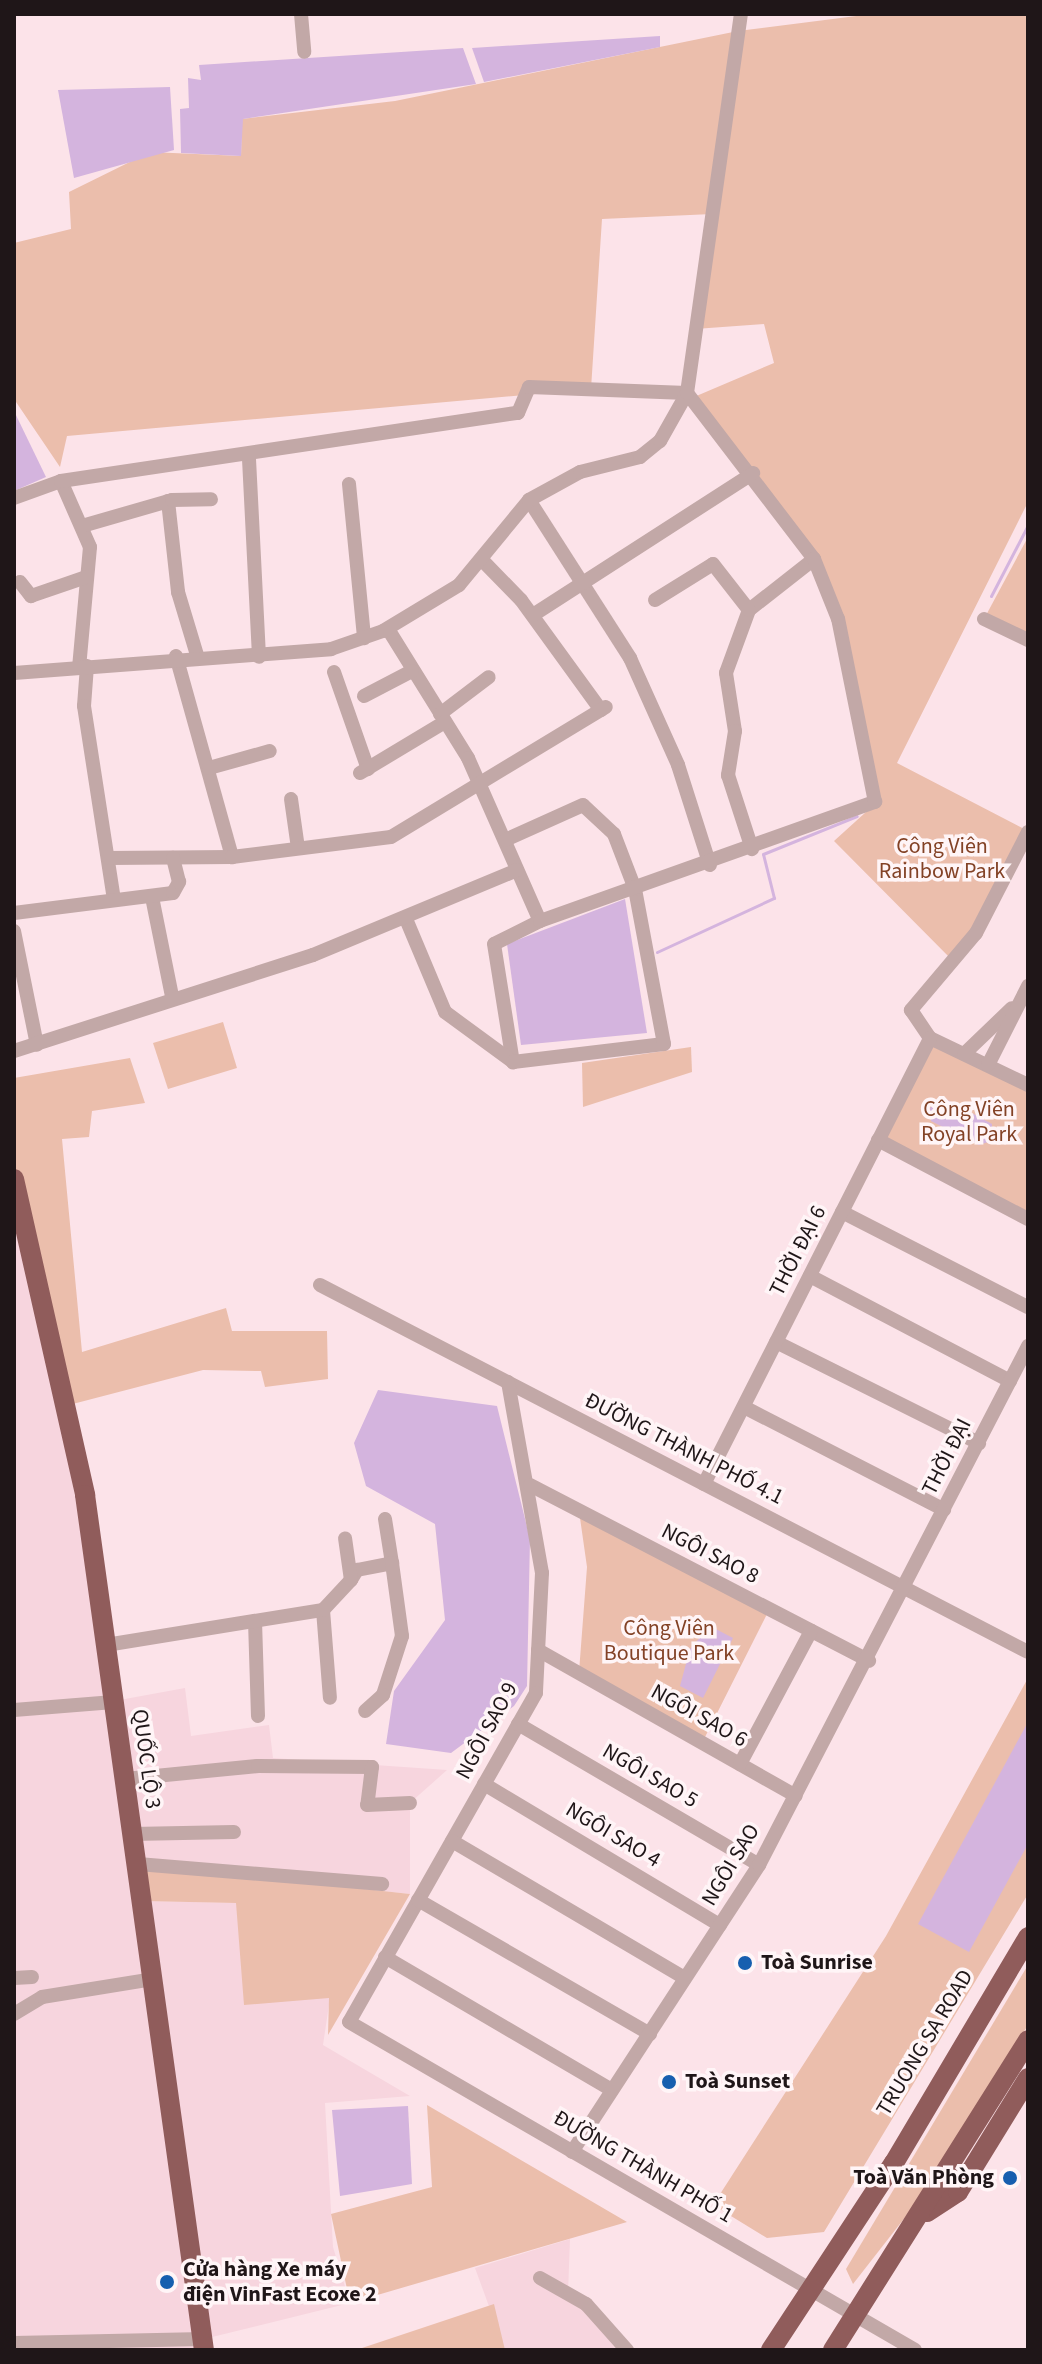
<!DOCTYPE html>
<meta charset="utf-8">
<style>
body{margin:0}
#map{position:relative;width:1042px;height:2364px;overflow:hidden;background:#fce3e9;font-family:"Source Sans 3",sans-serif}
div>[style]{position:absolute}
.built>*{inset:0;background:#f7d5de}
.green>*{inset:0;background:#ebbeac}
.water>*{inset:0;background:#d4b4de}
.stream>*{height:3px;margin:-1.5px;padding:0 1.5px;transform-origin:1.5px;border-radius:1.5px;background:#d4b4de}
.minor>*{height:14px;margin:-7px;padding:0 7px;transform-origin:7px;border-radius:7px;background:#c2a8a7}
.highway>*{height:20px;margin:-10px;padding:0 10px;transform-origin:10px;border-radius:10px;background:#905c5b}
.dots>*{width:22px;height:22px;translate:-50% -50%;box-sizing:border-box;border:4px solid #fff5f7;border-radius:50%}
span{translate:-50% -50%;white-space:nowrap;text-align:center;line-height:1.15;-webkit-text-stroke:7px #fff5f7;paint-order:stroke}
.park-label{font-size:22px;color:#834226}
.street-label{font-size:22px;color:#1f1618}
.poi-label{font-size:22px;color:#1f1618;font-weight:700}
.left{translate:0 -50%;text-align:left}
.right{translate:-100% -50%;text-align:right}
.frame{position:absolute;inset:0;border:16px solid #1f1618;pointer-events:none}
</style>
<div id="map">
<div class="built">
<div style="clip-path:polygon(14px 1177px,114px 1701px,185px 1688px,191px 1736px,269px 1725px,273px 1758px,447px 1770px,410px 1803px,410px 1894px,138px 1865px,143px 1901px,236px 1903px,330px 1998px,323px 2045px,410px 2096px,325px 2103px,333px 2247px,350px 2303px,204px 2339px,204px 2350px,14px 2350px)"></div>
<div style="clip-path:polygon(570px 2239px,568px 2294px,627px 2350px,505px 2350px,475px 2268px)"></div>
</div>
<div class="green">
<div style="clip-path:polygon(872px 14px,1028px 14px,1028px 502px,897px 763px,1028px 831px,955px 963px,834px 841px,877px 802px,838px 619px,814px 559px,694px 397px,774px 363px,764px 324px,695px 329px,712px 214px,602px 219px,591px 389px,67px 436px,60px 467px,14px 399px,14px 243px,71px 229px,69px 192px,150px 152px,241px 156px,242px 119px,395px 101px,738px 31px)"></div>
<div style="clip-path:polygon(1028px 537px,1028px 640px,984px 619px)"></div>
<div style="clip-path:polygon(223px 1022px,237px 1068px,168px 1089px,153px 1043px)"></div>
<div style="clip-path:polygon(930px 1038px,1028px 1085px,1028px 1219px,878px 1140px)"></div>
<div style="clip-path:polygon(691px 1047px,692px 1072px,583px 1107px,582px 1063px)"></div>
<div style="clip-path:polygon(130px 1058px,145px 1103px,92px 1111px,89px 1137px,62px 1139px,82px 1352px,226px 1308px,232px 1331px,327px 1331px,328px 1379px,265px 1387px,261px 1371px,203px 1370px,65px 1406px,14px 1179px,14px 1078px)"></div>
<div style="clip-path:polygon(579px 1511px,769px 1610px,702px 1743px,579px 1672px,587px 1567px)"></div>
<div style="clip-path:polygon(1028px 1678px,1028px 1894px,824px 2232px,767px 2238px,713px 2205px,886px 1936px)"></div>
<div style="clip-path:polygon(138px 1864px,410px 1894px,328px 2035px,329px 1998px,244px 2005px,236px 1903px,142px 1901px)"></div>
<div style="clip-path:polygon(1028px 1965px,1028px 2025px,935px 2179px,853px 2284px,846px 2269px)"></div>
<div style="clip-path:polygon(427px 2105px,627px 2222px,350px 2303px,331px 2214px,432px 2187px)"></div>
<div style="clip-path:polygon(494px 2304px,505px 2350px,356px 2350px)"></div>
</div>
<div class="water">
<div style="clip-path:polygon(660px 36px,660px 47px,484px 82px,472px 48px)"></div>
<div style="clip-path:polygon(463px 48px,476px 84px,243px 119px,241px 156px,181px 153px,180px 109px,189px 108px,188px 78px,201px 80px,199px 65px)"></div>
<div style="clip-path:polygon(170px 87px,174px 150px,74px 178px,58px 90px)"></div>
<div style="clip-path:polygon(14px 411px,46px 477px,14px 491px)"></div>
<div style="clip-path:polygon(625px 899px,647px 1033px,521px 1045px,507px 944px)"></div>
<div style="clip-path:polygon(942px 1097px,992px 1124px,991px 1141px,979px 1145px,931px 1121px,930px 1108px)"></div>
<div style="clip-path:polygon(378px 1390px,497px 1406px,530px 1539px,527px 1686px,514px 1706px,451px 1753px,386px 1744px,394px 1691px,445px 1620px,435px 1524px,366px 1486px,354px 1443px)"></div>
<div style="clip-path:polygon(710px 1626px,733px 1638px,703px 1698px,680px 1686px,690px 1649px)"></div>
<div style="clip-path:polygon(1028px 1722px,1028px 1844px,969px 1952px,918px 1924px)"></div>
<div style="clip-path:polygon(408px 2106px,412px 2184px,340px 2196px,332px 2110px)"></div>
</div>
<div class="stream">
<div style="left:991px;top:596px;width:80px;rotate:-62.5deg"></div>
<div style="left:657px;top:952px;width:129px;rotate:-24.8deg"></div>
<div style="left:774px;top:898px;width:45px;rotate:-104deg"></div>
<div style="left:763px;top:854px;width:101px;rotate:-22deg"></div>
</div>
<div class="minor">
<div style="left:301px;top:14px;width:38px;rotate:85deg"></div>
<div style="left:249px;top:459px;width:198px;rotate:87.1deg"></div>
<div style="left:61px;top:481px;width:72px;rotate:66.3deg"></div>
<div style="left:90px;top:547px;width:121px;rotate:95.2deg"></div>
<div style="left:349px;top:484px;width:155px;rotate:84.4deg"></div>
<div style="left:14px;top:498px;width:50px;rotate:-19.9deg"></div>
<div style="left:61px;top:481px;width:462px;rotate:-8.5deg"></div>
<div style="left:518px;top:413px;width:28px;rotate:-67deg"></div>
<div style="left:529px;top:387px;width:158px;rotate:2.2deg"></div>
<div style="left:687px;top:393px;width:209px;rotate:52.6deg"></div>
<div style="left:814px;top:559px;width:83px;rotate:141.9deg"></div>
<div style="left:749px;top:610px;width:67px;rotate:110.1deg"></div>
<div style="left:726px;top:673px;width:59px;rotate:81.2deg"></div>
<div style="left:735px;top:731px;width:45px;rotate:99deg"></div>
<div style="left:728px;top:775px;width:78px;rotate:72deg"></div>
<div style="left:529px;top:500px;width:188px;rotate:57.4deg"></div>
<div style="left:630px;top:658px;width:117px;rotate:65.8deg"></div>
<div style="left:678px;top:765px;width:105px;rotate:72.3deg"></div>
<div style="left:168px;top:501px;width:92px;rotate:83.7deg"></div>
<div style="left:178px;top:592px;width:66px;rotate:73.2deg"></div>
<div style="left:82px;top:526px;width:94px;rotate:-16.1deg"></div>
<div style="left:172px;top:500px;width:39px;rotate:-1deg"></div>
<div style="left:482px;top:560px;width:56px;rotate:45.7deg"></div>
<div style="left:521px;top:600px;width:136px;rotate:54deg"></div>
<div style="left:20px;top:582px;width:18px;rotate:52deg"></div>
<div style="left:31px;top:596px;width:58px;rotate:-19.1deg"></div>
<div style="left:655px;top:600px;width:68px;rotate:-31.8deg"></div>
<div style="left:713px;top:564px;width:58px;rotate:52deg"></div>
<div style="left:533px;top:615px;width:262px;rotate:-32.8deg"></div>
<div style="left:984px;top:619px;width:49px;rotate:25.5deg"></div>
<div style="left:388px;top:629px;width:152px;rotate:58.2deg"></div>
<div style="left:468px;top:758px;width:178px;rotate:66.2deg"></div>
<div style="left:540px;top:921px;width:51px;rotate:153.4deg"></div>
<div style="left:494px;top:944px;width:120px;rotate:80.9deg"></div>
<div style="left:176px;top:656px;width:209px;rotate:74.4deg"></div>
<div style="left:87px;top:666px;width:40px;rotate:94.3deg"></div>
<div style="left:84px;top:706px;width:195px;rotate:81.2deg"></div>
<div style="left:334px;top:672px;width:103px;rotate:70.7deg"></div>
<div style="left:14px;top:673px;width:318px;rotate:-4.3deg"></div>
<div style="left:331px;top:649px;width:55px;rotate:-19.1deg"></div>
<div style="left:383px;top:631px;width:89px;rotate:-31.2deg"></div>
<div style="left:459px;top:585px;width:110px;rotate:-50.5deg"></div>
<div style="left:529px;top:500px;width:58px;rotate:-28.8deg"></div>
<div style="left:580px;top:472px;width:62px;rotate:-14deg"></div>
<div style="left:640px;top:457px;width:26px;rotate:-39deg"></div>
<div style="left:660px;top:441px;width:55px;rotate:-60.6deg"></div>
<div style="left:687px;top:393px;width:383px;rotate:-81.9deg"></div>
<div style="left:364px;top:696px;width:54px;rotate:-27.5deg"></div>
<div style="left:440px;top:714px;width:61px;rotate:-37.1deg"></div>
<div style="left:209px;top:768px;width:63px;rotate:-15.6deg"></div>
<div style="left:360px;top:773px;width:99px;rotate:-31deg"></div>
<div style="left:291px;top:799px;width:49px;rotate:81.9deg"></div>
<div style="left:1028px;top:832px;width:114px;rotate:117.2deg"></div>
<div style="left:976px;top:933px;width:101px;rotate:130.2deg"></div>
<div style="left:911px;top:1010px;width:34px;rotate:56deg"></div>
<div style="left:930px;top:1038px;width:109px;rotate:25.6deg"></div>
<div style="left:109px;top:858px;width:123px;rotate:-0.5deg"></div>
<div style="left:232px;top:857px;width:160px;rotate:-7.2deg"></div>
<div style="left:391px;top:837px;width:251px;rotate:-31.2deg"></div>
<div style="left:152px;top:897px;width:101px;rotate:78.6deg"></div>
<div style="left:14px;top:913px;width:160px;rotate:-7.2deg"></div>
<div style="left:173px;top:893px;width:13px;rotate:-61deg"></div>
<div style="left:179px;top:882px;width:25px;rotate:-104deg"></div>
<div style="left:406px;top:919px;width:101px;rotate:67.2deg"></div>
<div style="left:445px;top:1012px;width:84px;rotate:36.3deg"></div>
<div style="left:513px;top:1062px;width:152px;rotate:-6.8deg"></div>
<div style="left:664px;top:1044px;width:158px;rotate:-100.6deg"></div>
<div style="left:635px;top:889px;width:59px;rotate:-110.9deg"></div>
<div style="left:614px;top:834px;width:42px;rotate:-136.9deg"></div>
<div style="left:583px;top:805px;width:85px;rotate:155.8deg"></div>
<div style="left:540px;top:921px;width:356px;rotate:-19.6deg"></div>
<div style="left:875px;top:802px;width:187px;rotate:-101.4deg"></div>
<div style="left:838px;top:619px;width:65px;rotate:-111.8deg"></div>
<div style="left:14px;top:931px;width:116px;rotate:78.6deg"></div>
<div style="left:14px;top:1051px;width:314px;rotate:-17.8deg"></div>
<div style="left:313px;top:955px;width:221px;rotate:-22.6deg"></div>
<div style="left:964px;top:1054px;width:66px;rotate:-43.8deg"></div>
<div style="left:988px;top:1065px;width:89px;rotate:-63.1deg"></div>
<div style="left:878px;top:1140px;width:170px;rotate:27.8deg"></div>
<div style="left:842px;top:1212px;width:209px;rotate:27.1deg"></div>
<div style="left:810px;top:1276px;width:226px;rotate:27.7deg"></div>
<div style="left:320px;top:1285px;width:797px;rotate:27.4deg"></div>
<div style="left:776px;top:1342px;width:227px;rotate:26.5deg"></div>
<div style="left:508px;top:1382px;width:194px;rotate:79.9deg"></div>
<div style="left:542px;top:1573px;width:120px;rotate:92.9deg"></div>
<div style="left:536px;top:1693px;width:378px;rotate:119.6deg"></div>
<div style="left:349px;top:2022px;width:654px;rotate:30.09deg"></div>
<div style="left:744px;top:1407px;width:225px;rotate:27.2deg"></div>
<div style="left:704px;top:1484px;width:500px;rotate:-63.1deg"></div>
<div style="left:530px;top:1485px;width:382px;rotate:27.4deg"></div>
<div style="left:385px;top:1519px;width:45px;rotate:81deg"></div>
<div style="left:351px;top:1580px;width:12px;rotate:-59deg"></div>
<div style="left:357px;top:1570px;width:36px;rotate:-11deg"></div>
<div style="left:392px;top:1563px;width:74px;rotate:82.2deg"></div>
<div style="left:402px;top:1636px;width:62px;rotate:107.9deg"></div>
<div style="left:383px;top:1695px;width:24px;rotate:138deg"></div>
<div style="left:323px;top:1610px;width:88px;rotate:85.5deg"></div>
<div style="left:255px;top:1621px;width:95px;rotate:88.2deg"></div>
<div style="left:106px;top:1645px;width:220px;rotate:-9.2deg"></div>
<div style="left:323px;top:1610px;width:41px;rotate:-47deg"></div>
<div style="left:351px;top:1580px;width:42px;rotate:-98.1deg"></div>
<div style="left:538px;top:1650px;width:296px;rotate:29.5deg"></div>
<div style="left:14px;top:1710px;width:100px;rotate:-4.6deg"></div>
<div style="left:518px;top:1724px;width:279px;rotate:30.3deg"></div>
<div style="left:740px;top:1764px;width:151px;rotate:-61.9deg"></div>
<div style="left:125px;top:1779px;width:134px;rotate:-5.6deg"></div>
<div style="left:258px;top:1766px;width:114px;rotate:0.5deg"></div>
<div style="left:372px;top:1767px;width:38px;rotate:97deg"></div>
<div style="left:367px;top:1805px;width:43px;rotate:-2.7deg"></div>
<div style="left:484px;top:1784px;width:275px;rotate:30.9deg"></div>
<div style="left:132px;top:1834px;width:102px;rotate:-1.1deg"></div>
<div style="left:452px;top:1841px;width:270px;rotate:30.5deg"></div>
<div style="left:138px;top:1864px;width:245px;rotate:4.7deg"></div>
<div style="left:418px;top:1900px;width:268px;rotate:30deg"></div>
<div style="left:385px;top:1957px;width:263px;rotate:30.4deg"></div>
<div style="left:14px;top:1978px;width:18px;rotate:-3deg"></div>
<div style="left:14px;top:2014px;width:33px;rotate:-31deg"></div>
<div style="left:42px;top:1997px;width:112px;rotate:-9.2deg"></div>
<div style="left:572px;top:2152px;width:343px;rotate:-56.9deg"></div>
<div style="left:759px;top:1865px;width:585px;rotate:-62.6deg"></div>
<div style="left:540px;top:2278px;width:53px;rotate:29.5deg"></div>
<div style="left:586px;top:2304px;width:62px;rotate:48.3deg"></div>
<div style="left:14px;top:2343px;width:190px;rotate:-1.2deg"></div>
</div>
<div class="highway">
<div style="left:14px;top:1179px;width:324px;rotate:77.3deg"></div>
<div style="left:85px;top:1495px;width:863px;rotate:82.08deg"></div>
<div style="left:927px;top:2212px;width:37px;rotate:-33deg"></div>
<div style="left:958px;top:2192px;width:134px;rotate:-58.4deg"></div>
<div style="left:771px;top:2350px;width:224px;rotate:-56.7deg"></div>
<div style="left:894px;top:2163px;width:263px;rotate:-59.3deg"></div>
<div style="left:833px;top:2350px;width:366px;rotate:-57.8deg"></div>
</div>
<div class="dots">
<div style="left:745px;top:1963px;background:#175faf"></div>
<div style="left:669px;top:2082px;background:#175faf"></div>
<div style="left:1010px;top:2178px;background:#175faf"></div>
<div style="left:167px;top:2282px;background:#175faf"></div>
</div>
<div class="park-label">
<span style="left:942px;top:859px">Công Viên<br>Rainbow Park</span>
<span style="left:969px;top:1122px">Công Viên<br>Royal Park</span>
<span style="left:669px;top:1641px">Công Viên<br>Boutique Park</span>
</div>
<div class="street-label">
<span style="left:798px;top:1251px;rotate:-63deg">THỜI ĐẠI 6</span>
<span style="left:684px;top:1449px;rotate:27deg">ĐƯỜNG THÀNH PHỐ 4.1</span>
<span style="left:947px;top:1457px;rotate:-63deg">THỜI ĐẠI</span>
<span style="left:710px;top:1554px;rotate:27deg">NGÔI SAO 8</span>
<span style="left:699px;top:1716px;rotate:29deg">NGÔI SAO 6</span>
<span style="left:487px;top:1731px;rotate:-62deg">NGÔI SAO 9</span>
<span style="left:146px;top:1759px;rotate:82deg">QUỐC LỘ 3</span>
<span style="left:650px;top:1776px;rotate:30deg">NGÔI SAO 5</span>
<span style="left:613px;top:1835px;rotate:31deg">NGÔI SAO 4</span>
<span style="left:731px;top:1865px;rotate:-59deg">NGÔI SAO</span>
<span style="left:925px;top:2043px;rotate:-59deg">TRUONG SA ROAD</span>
<span style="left:643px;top:2167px;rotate:30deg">ĐƯỜNG THÀNH PHỐ 1</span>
</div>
<div class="poi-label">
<span class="left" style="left:761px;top:1963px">Toà Sunrise</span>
<span class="left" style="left:685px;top:2082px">Toà Sunset</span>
<span class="right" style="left:994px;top:2178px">Toà Văn Phòng</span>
<span class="left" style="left:183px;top:2282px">Cửa hàng Xe máy<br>điện VinFast Ecoxe 2</span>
</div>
<div class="frame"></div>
</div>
